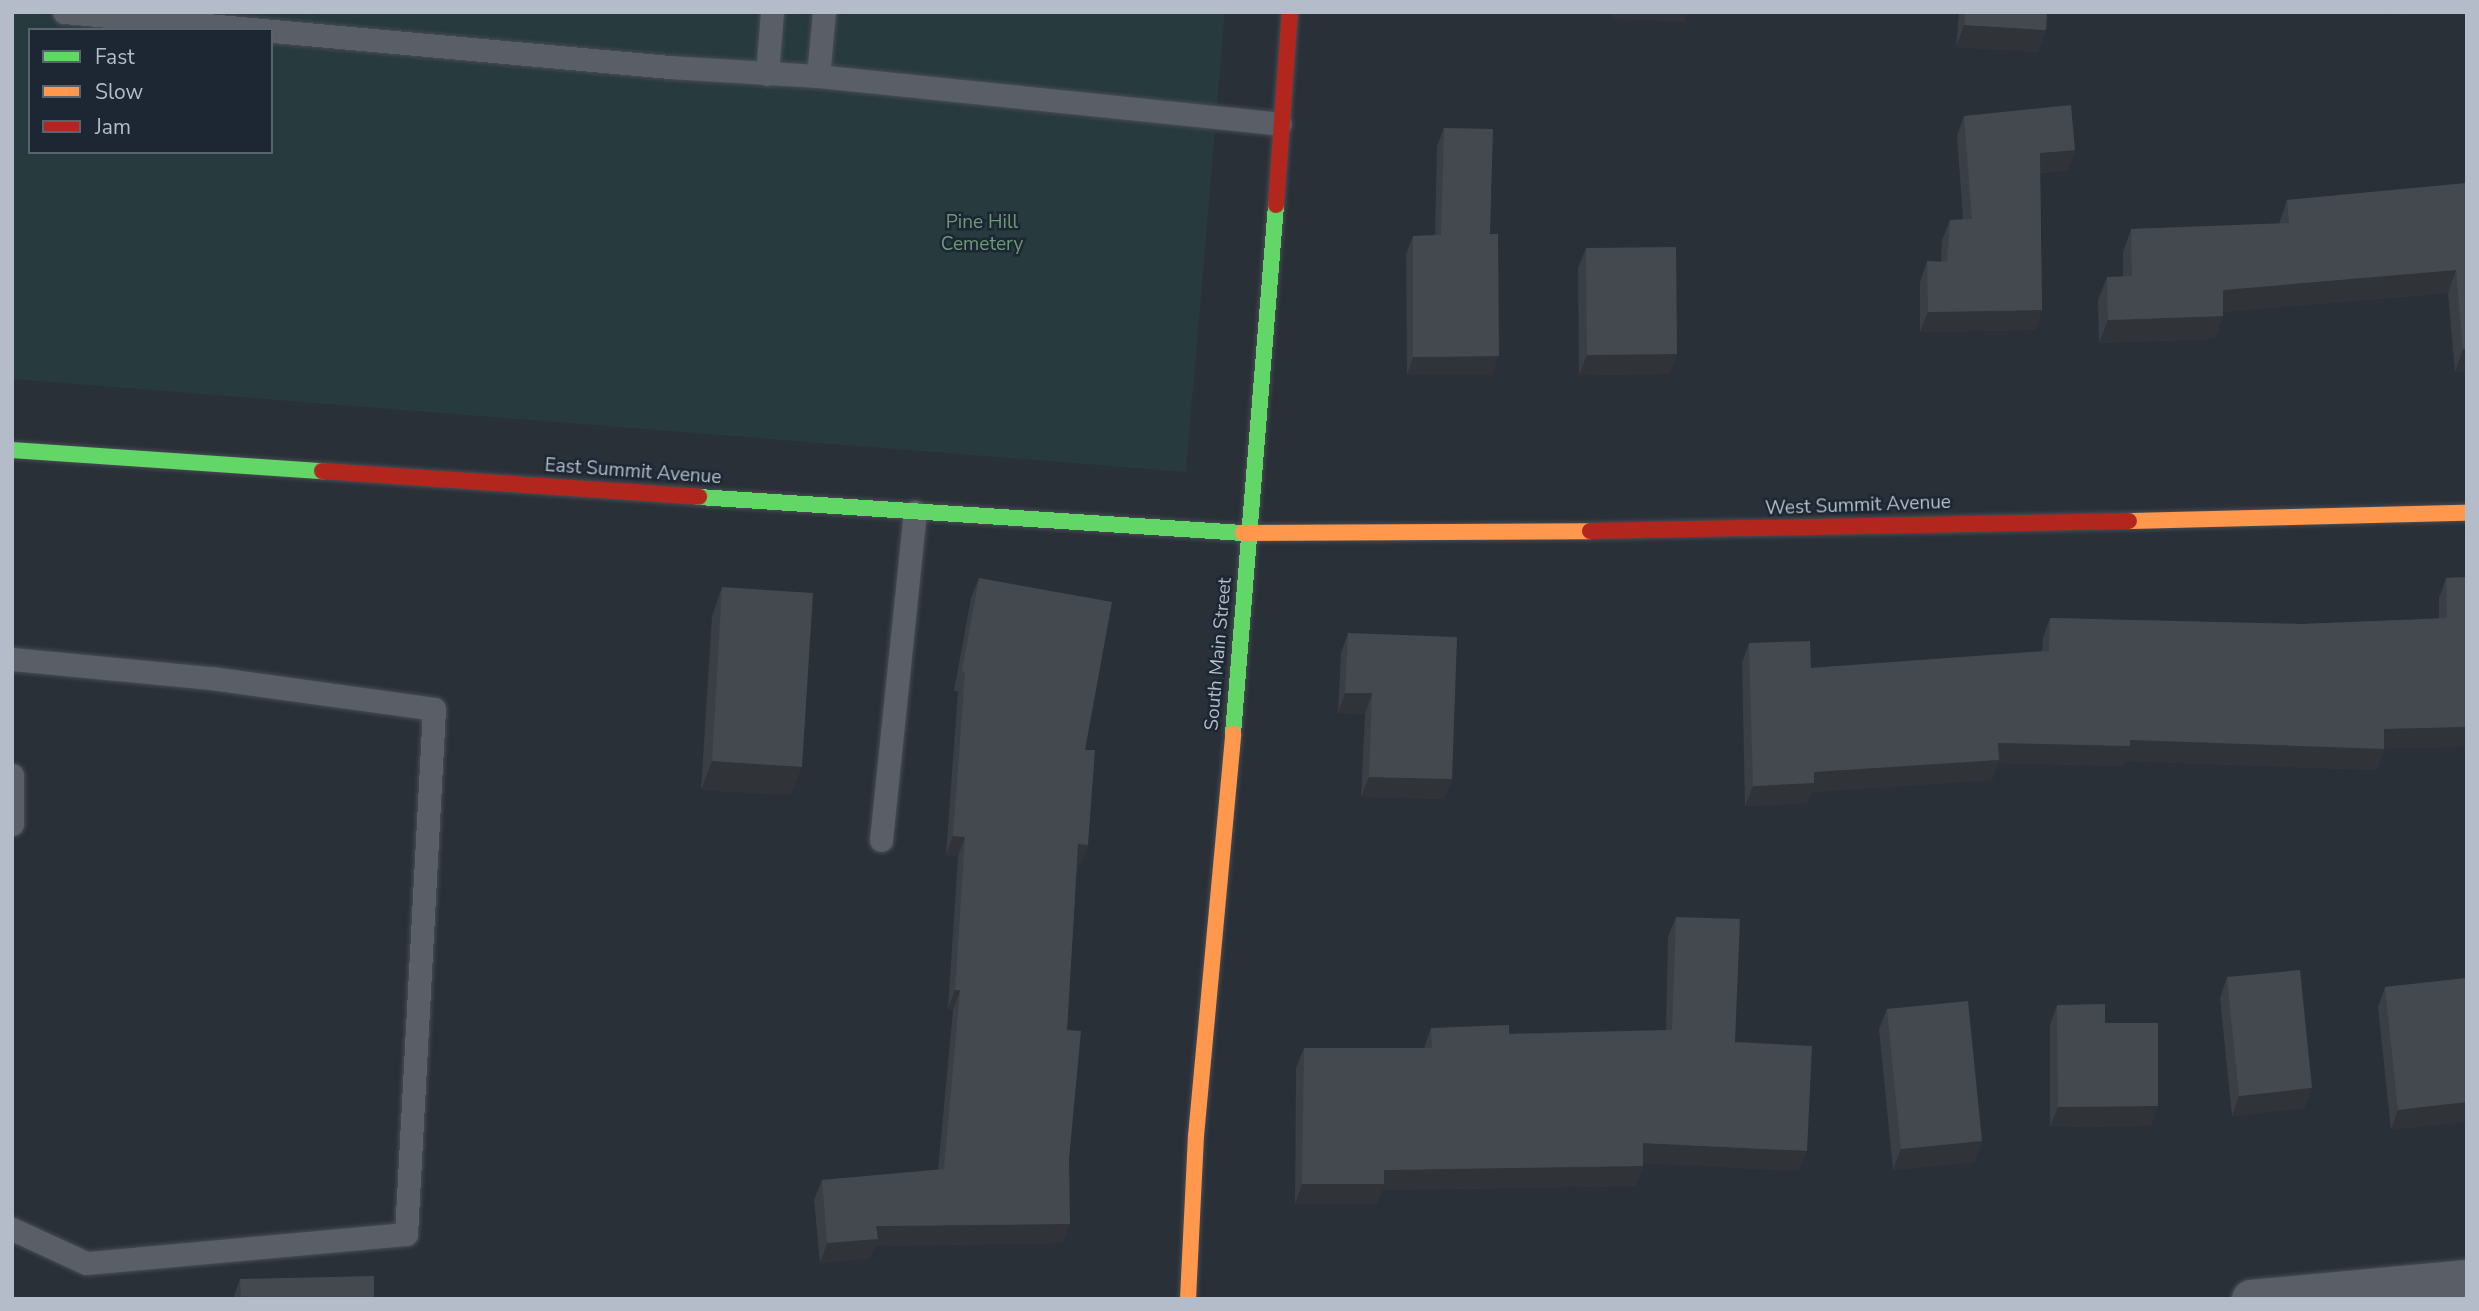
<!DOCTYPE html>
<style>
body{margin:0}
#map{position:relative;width:2479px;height:1311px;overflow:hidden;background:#2a3038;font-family:"Nunito Sans",sans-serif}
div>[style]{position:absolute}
.green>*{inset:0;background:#273a3e}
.roads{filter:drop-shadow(0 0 2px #484c53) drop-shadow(0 0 2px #484c53)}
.lane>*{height:23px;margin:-11.5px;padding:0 11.5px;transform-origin:11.5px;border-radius:11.5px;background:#5a5e66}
.street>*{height:38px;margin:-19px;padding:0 19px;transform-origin:19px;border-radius:19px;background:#5a5e66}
.fast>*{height:16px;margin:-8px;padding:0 8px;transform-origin:8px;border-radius:8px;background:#63d668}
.slow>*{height:16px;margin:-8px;padding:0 8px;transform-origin:8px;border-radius:8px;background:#ff974d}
.jam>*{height:16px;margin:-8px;padding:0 8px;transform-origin:8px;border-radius:8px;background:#b3261e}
.wall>*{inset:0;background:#3a3f45}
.shaded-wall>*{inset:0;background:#303338}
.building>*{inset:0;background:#444950}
span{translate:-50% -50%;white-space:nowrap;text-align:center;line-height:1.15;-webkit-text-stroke:5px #1d2633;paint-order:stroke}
.park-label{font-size:19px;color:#6b9a76}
.street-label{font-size:19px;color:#b4bcc9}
.frame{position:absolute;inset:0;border:14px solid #b4bcc9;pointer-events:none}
.legend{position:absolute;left:28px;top:28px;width:245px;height:126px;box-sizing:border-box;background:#1d2633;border:2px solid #59626f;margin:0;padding:9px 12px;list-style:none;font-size:21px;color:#b4bcc9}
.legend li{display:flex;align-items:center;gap:14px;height:35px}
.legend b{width:35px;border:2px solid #59626f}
</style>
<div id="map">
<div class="green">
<div style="clip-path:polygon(evenodd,12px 12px,1225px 12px,1186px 472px,12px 379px,12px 12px,30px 30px,271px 30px,271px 152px,30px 152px,30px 30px)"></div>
</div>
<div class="roads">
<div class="lane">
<div style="left:64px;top:12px;width:607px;rotate:5.19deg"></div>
<div style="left:669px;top:67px;width:149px;rotate:3.5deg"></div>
<div style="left:818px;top:76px;width:464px;rotate:5.9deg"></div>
<div style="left:767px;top:74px;width:62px;rotate:-85.4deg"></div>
<div style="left:818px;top:76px;width:64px;rotate:-84.6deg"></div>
<div style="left:12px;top:659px;width:200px;rotate:5.5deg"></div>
<div style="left:211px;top:678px;width:225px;rotate:7.9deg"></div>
<div style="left:434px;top:709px;width:526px;rotate:93.05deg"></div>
<div style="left:406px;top:1234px;width:321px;rotate:174.8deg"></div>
<div style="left:86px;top:1263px;width:81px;rotate:-155.3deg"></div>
<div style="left:12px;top:775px;width:49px;rotate:90deg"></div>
<div style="left:881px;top:840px;width:330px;rotate:-84.1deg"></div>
</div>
<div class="street">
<div style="left:2251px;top:1299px;width:217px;rotate:-5.3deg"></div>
</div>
<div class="fast">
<div style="left:12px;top:450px;width:311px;rotate:3.9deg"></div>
<div style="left:699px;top:497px;width:545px;rotate:3.79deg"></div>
<div style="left:1233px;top:734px;width:531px;rotate:-85.35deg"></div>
</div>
<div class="slow">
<div style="left:2129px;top:521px;width:338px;rotate:-1.4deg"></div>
<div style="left:1243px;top:533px;width:347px;rotate:-0.3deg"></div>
<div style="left:1188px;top:1299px;width:163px;rotate:-87.2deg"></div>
<div style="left:1196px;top:1136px;width:404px;rotate:-84.7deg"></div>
</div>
<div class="jam">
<div style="left:1276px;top:205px;width:194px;rotate:-85.9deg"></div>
<div style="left:322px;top:471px;width:378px;rotate:3.9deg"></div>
<div style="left:1590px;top:531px;width:539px;rotate:-1.06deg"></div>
</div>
</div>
<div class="wall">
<div style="clip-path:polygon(1959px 12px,2047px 12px,2046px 30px,2038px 52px,1956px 47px)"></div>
<div style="clip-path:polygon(1964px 116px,2075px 150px,2068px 170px,2040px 173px,2042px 310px,2035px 330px,1920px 332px,1920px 282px,1927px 261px,1941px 262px,1942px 240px,1950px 220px,1963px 219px,1957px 136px)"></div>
<div style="clip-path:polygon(1444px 128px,1490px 234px,1492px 375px,1407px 375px,1406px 254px,1413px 236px,1435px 235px,1437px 146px)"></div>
<div style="clip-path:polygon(2467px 183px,2467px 371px,2455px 372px,2448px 293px,2223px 312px,2223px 316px,2215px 339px,2099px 343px,2098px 300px,2107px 277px,2123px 277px,2123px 252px,2131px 229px,2279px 224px,2287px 200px)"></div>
<div style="clip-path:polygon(1586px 248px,1677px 354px,1669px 374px,1579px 375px,1578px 268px)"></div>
<div style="clip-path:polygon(2467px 577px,2384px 749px,2377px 770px,2125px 761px,2123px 766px,1998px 763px,1992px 780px,1811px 792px,1807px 803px,1745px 806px,1742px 663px,1749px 643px,1811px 668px,2042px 651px,2043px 638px,2050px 618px,2302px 624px,2439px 619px,2439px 598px,2446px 578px)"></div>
<div style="clip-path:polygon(979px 578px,1085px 750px,1081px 865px,1077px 864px,1067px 1030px,1069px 1159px,1063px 1243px,875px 1246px,870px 1258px,820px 1263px,814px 1200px,822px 1180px,938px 1170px,953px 1010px,948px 1009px,958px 856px,946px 855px,958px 691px,954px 691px,971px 598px)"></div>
<div style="clip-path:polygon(722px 587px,791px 795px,701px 790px,712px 616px)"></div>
<div style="clip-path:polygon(1348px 633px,1452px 779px,1444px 799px,1361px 797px,1365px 714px,1338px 713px,1341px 653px)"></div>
<div style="clip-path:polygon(1676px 917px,1735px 1042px,1799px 1171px,1643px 1163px,1643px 1166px,1636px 1186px,1382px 1190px,1377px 1204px,1295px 1204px,1296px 1068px,1304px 1048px,1424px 1048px,1431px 1028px,1509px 1034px,1666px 1030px,1668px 937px)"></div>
<div style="clip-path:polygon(2227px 977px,2305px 1108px,2232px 1116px,2220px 998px)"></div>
<div style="clip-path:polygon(2467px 978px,2391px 1130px,2378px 1007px,2385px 987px)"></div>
<div style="clip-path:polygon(2057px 1005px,2105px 1023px,2151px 1126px,2050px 1127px,2050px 1025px)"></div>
<div style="clip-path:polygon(1887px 1009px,1975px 1162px,1893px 1170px,1879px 1029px)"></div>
<div style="clip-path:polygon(240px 1279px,374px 1299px,233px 1299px)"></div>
</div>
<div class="shaded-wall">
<div style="clip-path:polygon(1612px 12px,1688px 12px,1685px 22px,1610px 19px)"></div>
<div style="clip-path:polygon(2338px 12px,2409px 12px,2408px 16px)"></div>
<div style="clip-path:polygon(1964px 25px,2046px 30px,2038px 52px,1956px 47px)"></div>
<div style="clip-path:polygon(2075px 150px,2068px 170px,2033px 173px,2040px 153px)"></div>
<div style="clip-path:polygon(2456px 270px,2448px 293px,2214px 313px,2223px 290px)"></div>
<div style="clip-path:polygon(2042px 310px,2035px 330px,1920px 332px,1928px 312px)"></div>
<div style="clip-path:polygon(2223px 316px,2215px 339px,2099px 343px,2108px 320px)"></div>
<div style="clip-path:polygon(2463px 349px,2467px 349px,2467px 371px,2455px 372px)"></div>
<div style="clip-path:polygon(1677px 354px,1669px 374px,1579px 375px,1587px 355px)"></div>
<div style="clip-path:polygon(1499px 356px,1492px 375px,1407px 375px,1413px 357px)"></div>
<div style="clip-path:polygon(1345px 693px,1372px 693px,1365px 714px,1338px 713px)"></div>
<div style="clip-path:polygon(2467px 727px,2467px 747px,2384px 749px,2377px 770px,2125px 761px,2123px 766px,1998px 763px,1992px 780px,1811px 792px,1807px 803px,1745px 806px,1753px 786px,1814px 772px,1998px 743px,2130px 740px,2384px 729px)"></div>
<div style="clip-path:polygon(712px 761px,802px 767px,791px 795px,701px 790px)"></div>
<div style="clip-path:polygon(1369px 777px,1452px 779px,1444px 799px,1361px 797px)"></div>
<div style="clip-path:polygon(953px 836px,965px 837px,958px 856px,946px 855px)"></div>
<div style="clip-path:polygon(1078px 844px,1088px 845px,1081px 865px,1071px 864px)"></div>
<div style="clip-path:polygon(955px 990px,960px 990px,953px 1010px,948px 1009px)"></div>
<div style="clip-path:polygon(2312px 1088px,2305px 1108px,2232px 1116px,2239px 1096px)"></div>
<div style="clip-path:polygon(2467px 1102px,2467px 1122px,2391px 1130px,2398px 1110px)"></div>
<div style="clip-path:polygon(2158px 1106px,2151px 1126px,2050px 1127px,2058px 1107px)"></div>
<div style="clip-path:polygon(1982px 1141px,1975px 1162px,1893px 1170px,1901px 1149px)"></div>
<div style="clip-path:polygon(1643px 1143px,1807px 1151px,1799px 1171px,1636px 1163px)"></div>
<div style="clip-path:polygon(1643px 1166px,1636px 1186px,1382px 1190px,1377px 1204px,1295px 1204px,1302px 1184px,1384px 1170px)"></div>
<div style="clip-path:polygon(1070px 1224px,1063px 1243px,875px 1246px,870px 1258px,820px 1263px,827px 1243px,876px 1226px)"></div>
</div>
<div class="building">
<div style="clip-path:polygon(1965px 12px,2047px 12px,2046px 30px,1964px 25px)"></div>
<div style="clip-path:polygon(2071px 105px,2075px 150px,2040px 153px,2042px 310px,1928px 312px,1927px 261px,1947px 262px,1950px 220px,1972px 219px,1964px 116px)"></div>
<div style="clip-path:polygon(1444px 128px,1493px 129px,1490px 234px,1498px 234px,1499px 356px,1413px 357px,1413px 236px,1441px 235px)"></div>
<div style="clip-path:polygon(2467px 183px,2467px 349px,2463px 349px,2456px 270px,2223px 290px,2223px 316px,2108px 320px,2107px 277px,2132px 276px,2131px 229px,2289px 223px,2287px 200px)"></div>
<div style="clip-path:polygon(1676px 247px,1677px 354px,1587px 355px,1586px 248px)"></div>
<div style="clip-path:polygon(2467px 577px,2467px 727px,2384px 729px,2384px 749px,2130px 740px,2130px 746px,1998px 743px,1999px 760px,1814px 772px,1814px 783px,1753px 786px,1749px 643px,1810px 641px,1811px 668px,2049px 651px,2050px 618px,2302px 624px,2447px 618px,2446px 578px)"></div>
<div style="clip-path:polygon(979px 578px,1112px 602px,1085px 750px,1095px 750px,1088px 845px,1078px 844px,1067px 1030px,1081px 1031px,1069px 1159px,1070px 1224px,876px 1226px,878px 1239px,827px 1243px,822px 1180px,944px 1169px,960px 990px,955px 990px,965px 837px,953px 836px,965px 672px,962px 671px)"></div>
<div style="clip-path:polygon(722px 587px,813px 593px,802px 767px,712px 761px)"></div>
<div style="clip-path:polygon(1348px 633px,1457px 637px,1452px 779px,1369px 777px,1372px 693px,1345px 693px)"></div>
<div style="clip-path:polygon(1676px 917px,1740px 919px,1735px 1042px,1812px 1046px,1807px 1151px,1643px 1143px,1643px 1166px,1384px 1170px,1384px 1184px,1302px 1184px,1304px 1048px,1432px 1048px,1431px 1028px,1509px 1025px,1509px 1034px,1672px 1030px)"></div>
<div style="clip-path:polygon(2300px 970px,2312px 1088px,2239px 1096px,2227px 977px)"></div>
<div style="clip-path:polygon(2467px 978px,2467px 1102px,2398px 1110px,2385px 987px)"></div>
<div style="clip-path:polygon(1968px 1001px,1982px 1141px,1901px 1149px,1887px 1009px)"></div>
<div style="clip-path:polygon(2105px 1004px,2105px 1023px,2158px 1023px,2158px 1106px,2058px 1107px,2057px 1005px)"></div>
<div style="clip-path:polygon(374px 1276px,374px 1299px,241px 1299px,240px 1279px)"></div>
</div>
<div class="park-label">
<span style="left:982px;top:234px">Pine Hill<br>Cemetery</span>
</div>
<div class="street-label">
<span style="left:633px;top:472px;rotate:4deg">East Summit Avenue</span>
<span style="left:1858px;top:506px;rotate:-2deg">West Summit Avenue</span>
<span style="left:1219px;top:654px;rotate:-85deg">South Main Street</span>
</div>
<div class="frame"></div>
<ul class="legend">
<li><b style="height:9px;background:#63d668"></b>Fast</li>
<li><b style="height:9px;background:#ff974d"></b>Slow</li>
<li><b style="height:9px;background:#b3261e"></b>Jam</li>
</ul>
</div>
